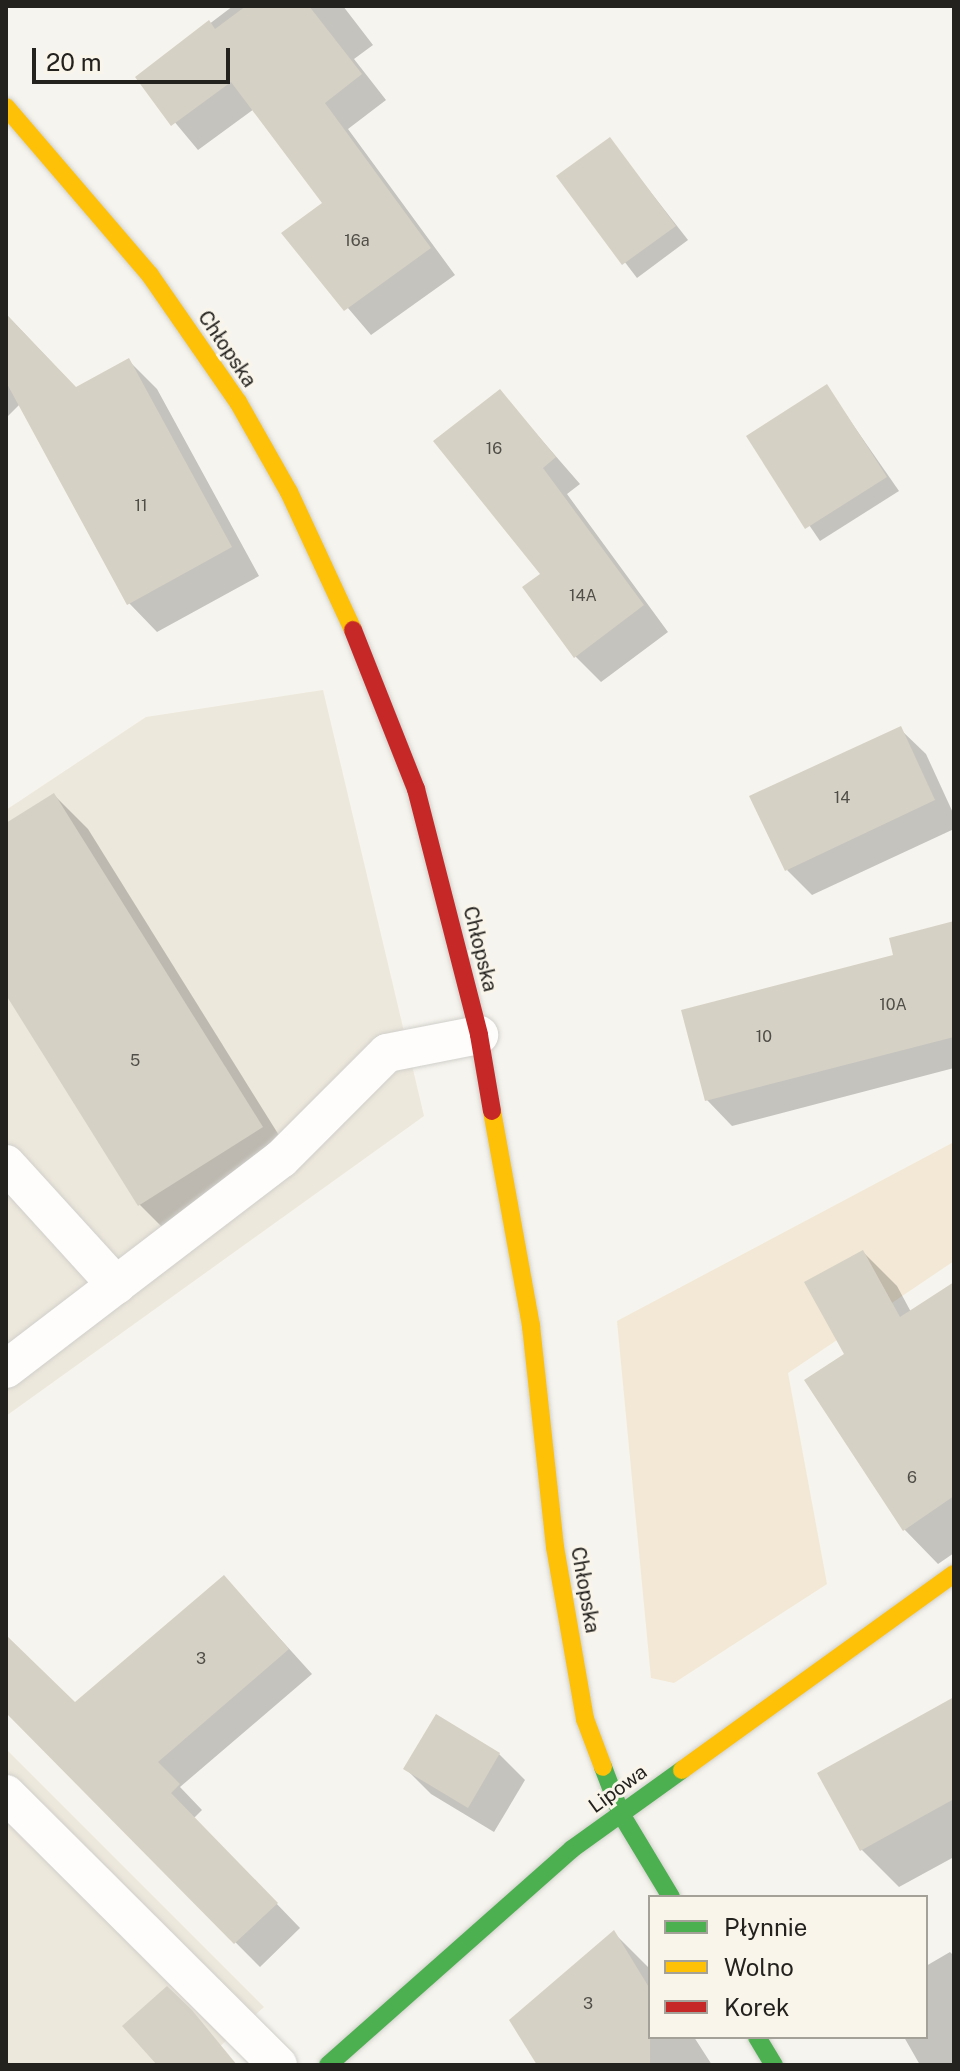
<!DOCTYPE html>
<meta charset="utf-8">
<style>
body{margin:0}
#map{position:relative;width:960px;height:2071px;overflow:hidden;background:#f6f4ee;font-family:"Public Sans",sans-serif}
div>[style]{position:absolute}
.built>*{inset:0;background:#ede8dc}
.green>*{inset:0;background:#f2e8d5}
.shadow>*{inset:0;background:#0003}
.building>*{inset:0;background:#d6d1c5}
.roads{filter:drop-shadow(0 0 2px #d0cfca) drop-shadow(0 0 2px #d0cfca)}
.lane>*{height:38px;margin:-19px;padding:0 19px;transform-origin:19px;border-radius:19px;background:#fefdfc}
.fast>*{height:18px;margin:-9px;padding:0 9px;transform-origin:9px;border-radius:9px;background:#4caf50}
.slow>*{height:18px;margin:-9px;padding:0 9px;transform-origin:9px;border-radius:9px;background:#ffc107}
.jam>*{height:18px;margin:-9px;padding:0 9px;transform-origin:9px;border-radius:9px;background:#c62828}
span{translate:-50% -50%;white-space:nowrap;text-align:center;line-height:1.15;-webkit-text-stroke:6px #faf5eb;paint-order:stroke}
.number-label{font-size:16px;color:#504e48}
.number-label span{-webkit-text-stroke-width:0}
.street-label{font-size:20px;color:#24221e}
.frame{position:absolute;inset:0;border:8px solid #24221e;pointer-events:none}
.legend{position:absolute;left:648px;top:1895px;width:280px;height:144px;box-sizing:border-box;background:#faf5eb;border:2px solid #a4a199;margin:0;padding:10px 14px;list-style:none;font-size:24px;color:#24221e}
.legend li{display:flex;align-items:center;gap:16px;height:40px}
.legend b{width:40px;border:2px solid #a4a199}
.scale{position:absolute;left:32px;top:48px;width:198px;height:36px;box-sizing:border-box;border:4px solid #24221e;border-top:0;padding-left:10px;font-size:24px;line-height:28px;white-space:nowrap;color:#24221e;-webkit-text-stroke:6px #faf5eb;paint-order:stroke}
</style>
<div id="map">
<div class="built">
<div style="clip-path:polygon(323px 690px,424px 1116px,6px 1416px,6px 810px,146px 717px)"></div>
<div style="clip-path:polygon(6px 1749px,264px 2007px,199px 2065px,6px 2065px)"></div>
</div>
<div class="green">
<div style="clip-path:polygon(954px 1142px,954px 1261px,788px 1373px,827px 1584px,674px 1683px,651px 1678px,617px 1321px)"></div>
</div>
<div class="shadow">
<div style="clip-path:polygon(233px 6px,343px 6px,373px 45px,354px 59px,386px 100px,348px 129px,455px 275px,371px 335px,284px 233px,325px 204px,254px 109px,198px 150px,138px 78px)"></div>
<div style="clip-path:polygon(610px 140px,688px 240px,637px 278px,559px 176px)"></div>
<div style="clip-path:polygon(6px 314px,77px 389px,128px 360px,157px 389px,259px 576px,157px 632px,129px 603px,20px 404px,6px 418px)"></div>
<div style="clip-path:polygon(826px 386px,899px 491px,820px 541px,749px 437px)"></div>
<div style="clip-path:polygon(500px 392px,580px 484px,567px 494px,668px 632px,601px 682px,576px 657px,542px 574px)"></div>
<div style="clip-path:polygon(900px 729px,926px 754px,954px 815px,954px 829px,812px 895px,787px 870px)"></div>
<div style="clip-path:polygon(54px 795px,88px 829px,295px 1161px,173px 1238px,140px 1205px,6px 991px,6px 826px)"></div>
<div style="clip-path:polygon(954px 926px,954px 1068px,732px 1126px,707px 1100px,895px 957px)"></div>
<div style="clip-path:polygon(863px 1252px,897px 1286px,911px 1312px,954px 1284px,954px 1553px,938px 1564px,904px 1529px,846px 1355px)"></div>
<div style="clip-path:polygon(224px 1577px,312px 1674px,180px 1787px,202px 1810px,194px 1818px,300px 1928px,260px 1967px,6px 1711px,6px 1676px,75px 1705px)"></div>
<div style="clip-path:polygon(954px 1699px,954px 1857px,899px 1887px,862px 1850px,819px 1773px)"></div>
<div style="clip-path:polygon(499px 1754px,525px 1780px,494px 1832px,431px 1794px,406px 1769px)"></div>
<div style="clip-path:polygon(614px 1933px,650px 1969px,650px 2037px,694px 2037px,712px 2065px,539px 2065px)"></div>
<div style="clip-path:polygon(950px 1952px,954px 1956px,954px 2065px,920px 2065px,904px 2037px,926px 2037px,926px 1966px)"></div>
</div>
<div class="building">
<div style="clip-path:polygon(246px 6px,309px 6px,362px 74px,325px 103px,431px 248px,344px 311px,281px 233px,322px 203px,231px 82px,171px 126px,135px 77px,209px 20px,215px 29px)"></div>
<div style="clip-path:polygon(610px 137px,676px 226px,622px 265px,556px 176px)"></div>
<div style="clip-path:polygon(6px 314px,76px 387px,129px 358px,232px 547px,127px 605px,6px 382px)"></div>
<div style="clip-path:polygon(827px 384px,887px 477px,805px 529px,746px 436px)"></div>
<div style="clip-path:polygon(500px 389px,556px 457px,543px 468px,644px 605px,574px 658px,522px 587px,540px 574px,433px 441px)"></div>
<div style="clip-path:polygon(901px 726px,935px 800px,785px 871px,749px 796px)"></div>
<div style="clip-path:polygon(54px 793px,263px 1127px,138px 1206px,6px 995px,6px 823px)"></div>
<div style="clip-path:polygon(954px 921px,954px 1037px,705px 1101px,681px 1010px,893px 955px,889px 938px)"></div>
<div style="clip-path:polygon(863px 1250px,900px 1317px,954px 1282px,954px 1496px,903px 1531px,804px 1380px,844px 1354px,804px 1282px)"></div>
<div style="clip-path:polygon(224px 1575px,289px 1649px,158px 1762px,180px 1784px,171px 1793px,278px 1903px,234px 1944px,6px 1713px,6px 1635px,75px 1702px)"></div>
<div style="clip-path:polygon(954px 1697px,954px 1799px,860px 1851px,817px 1773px)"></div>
<div style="clip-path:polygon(436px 1714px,500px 1753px,468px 1808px,403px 1769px)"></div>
<div style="clip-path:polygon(614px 1930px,650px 1989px,650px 2065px,537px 2065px,509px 2020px)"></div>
<div style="clip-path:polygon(167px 1986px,192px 2010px,237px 2065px,157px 2065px,122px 2026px)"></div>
</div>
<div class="roads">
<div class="lane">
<div style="left:6px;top:1164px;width:164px;rotate:47.7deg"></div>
<div style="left:6px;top:1369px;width:346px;rotate:-37.4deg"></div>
<div style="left:281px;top:1159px;width:150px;rotate:-45deg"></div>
<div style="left:387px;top:1053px;width:94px;rotate:-11.1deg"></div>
<div style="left:6px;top:1794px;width:384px;rotate:44.9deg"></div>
</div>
<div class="fast">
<div style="left:603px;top:1767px;width:50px;rotate:69deg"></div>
<div style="left:621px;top:1814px;width:97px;rotate:58.9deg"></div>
<div style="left:757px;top:2037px;width:33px;rotate:59deg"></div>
<div style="left:328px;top:2065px;width:326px;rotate:-41.5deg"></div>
<div style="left:572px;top:1849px;width:135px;rotate:-35.7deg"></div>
</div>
<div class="slow">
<div style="left:6px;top:107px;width:221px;rotate:49.4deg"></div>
<div style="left:150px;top:275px;width:155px;rotate:55.3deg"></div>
<div style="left:238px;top:402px;width:103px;rotate:60.5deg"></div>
<div style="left:289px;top:492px;width:152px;rotate:65.1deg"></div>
<div style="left:492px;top:1111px;width:219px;rotate:79.7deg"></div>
<div style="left:531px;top:1326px;width:222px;rotate:83.8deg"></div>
<div style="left:555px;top:1547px;width:175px;rotate:80.1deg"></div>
<div style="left:585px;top:1719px;width:51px;rotate:69.4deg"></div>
<div style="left:682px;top:1770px;width:335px;rotate:-35.8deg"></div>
</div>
<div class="jam">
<div style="left:353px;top:630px;width:171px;rotate:68.4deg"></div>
<div style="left:416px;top:789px;width:254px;rotate:75.6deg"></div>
<div style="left:479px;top:1035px;width:77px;rotate:80.3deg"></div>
</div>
</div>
<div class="number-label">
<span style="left:357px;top:241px">16a</span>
<span style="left:494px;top:449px">16</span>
<span style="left:141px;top:506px">11</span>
<span style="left:583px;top:596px">14A</span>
<span style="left:842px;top:798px">14</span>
<span style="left:893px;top:1005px">10A</span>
<span style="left:764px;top:1037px">10</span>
<span style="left:135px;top:1061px">5</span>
<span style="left:912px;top:1478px">6</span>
<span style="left:201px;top:1659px">3</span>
<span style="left:588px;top:2004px">3</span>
</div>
<div class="street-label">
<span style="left:227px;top:349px;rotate:56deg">Chłopska</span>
<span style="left:480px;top:949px;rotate:76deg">Chłopska</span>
<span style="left:585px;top:1590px;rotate:80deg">Chłopska</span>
<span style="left:618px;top:1789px;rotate:-36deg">Lipowa</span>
</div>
<div class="frame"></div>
<ul class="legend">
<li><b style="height:10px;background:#4caf50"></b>Płynnie</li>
<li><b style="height:10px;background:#ffc107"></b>Wolno</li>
<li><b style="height:10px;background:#c62828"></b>Korek</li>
</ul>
<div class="scale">20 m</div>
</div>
